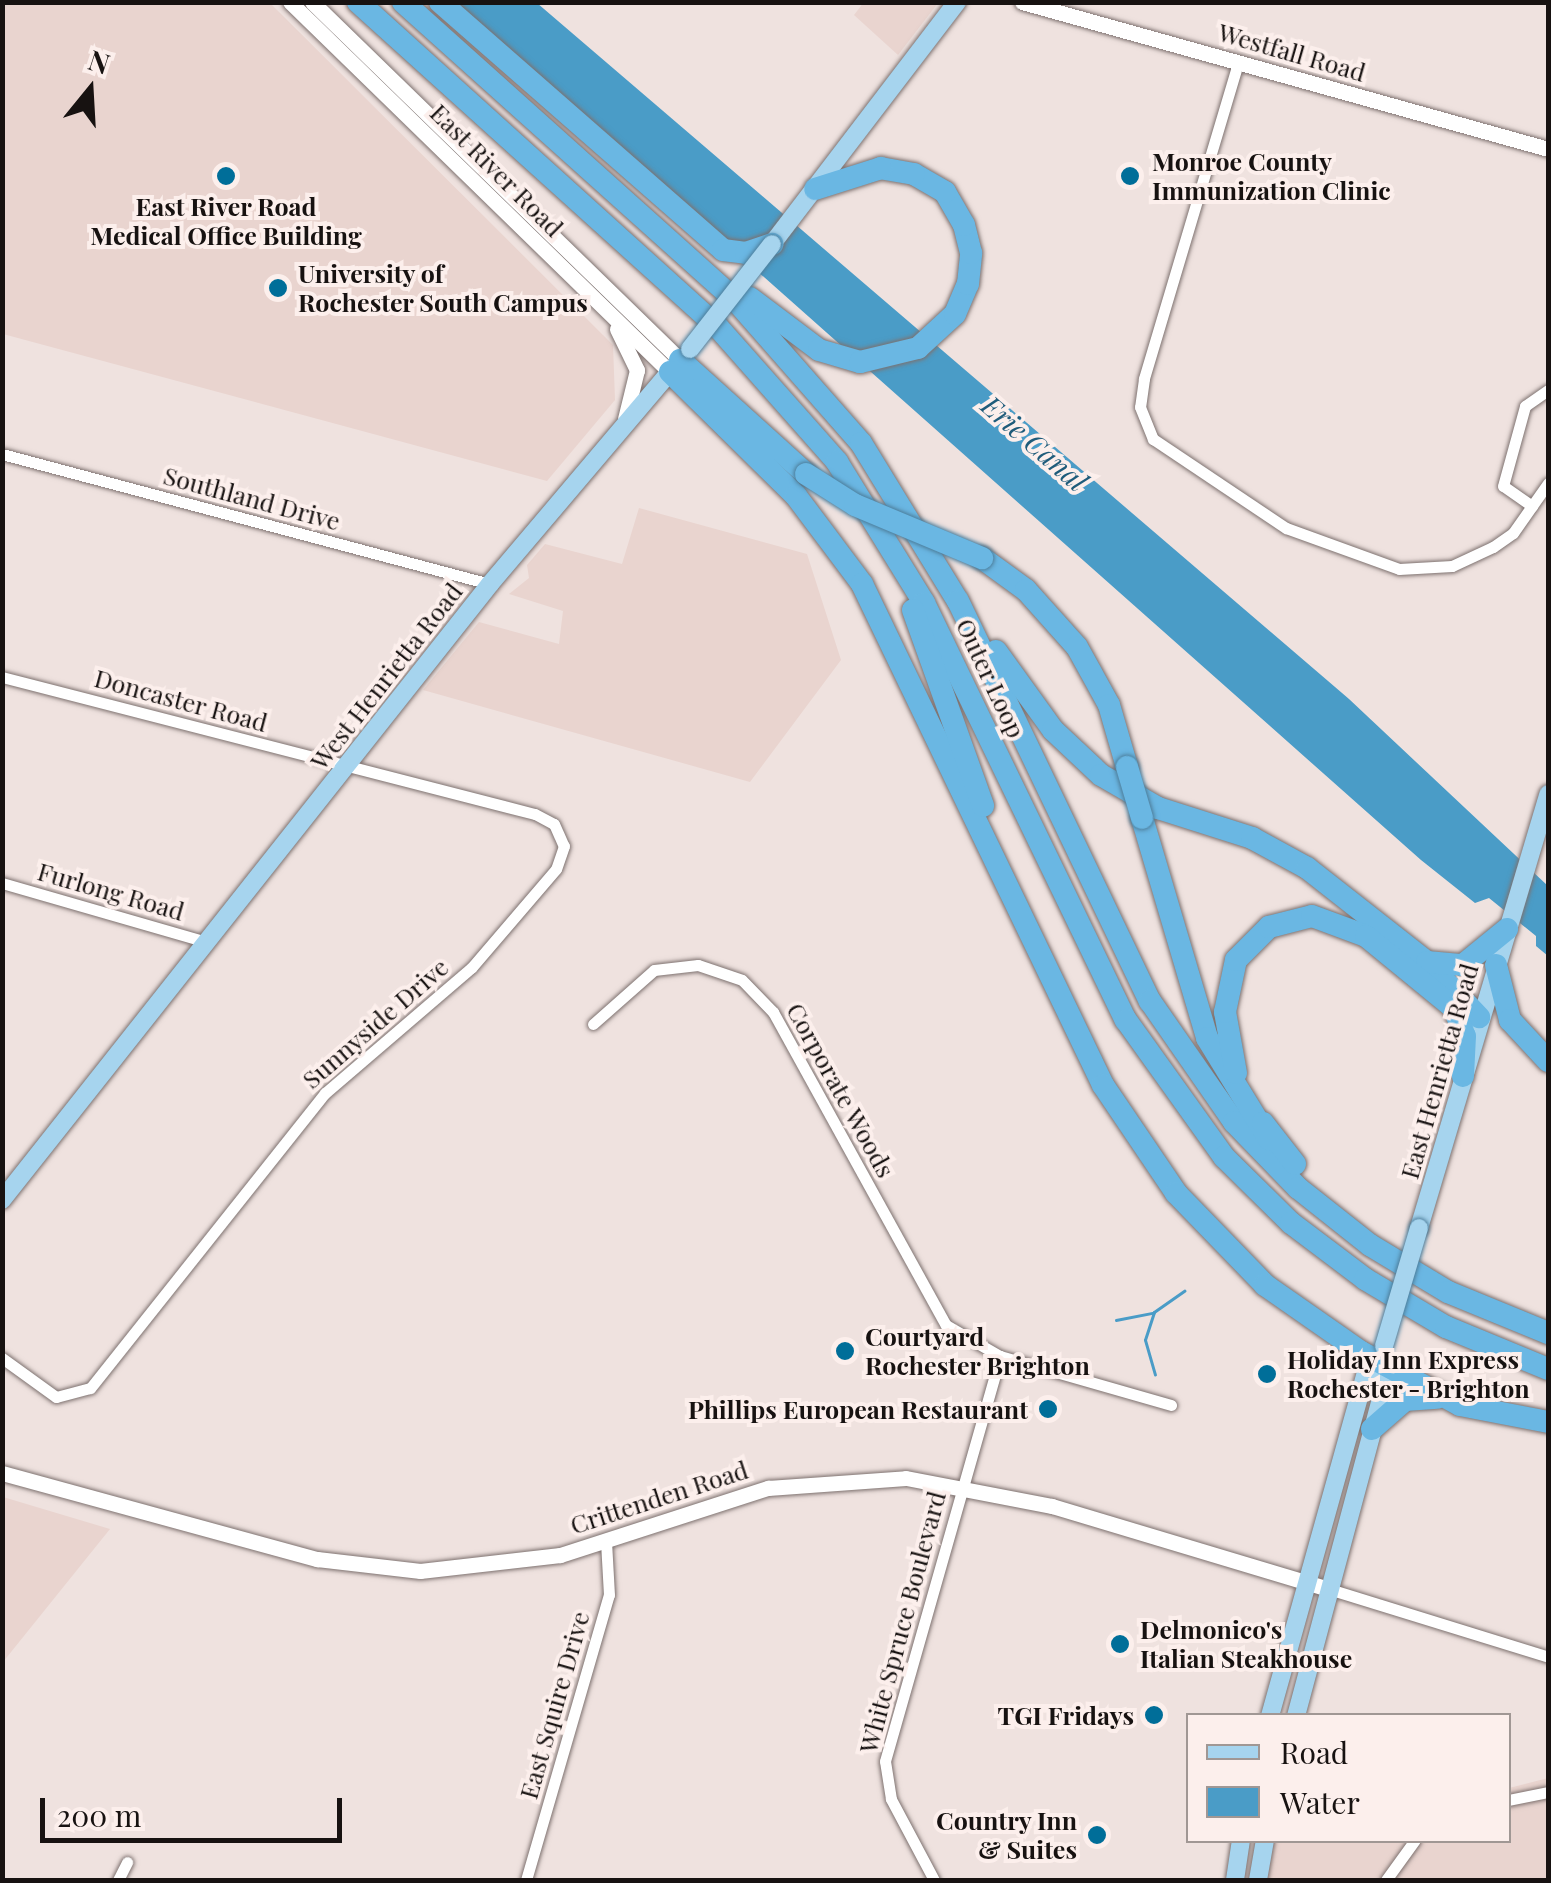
<!DOCTYPE html>
<style>
body{margin:0}
#map{position:relative;width:1551px;height:1883px;overflow:hidden;background:#efe2df;font-family:"Playfair Display",serif}
div>[style]{position:absolute}
.built>*{inset:0;background:#e9d4cf}
.water>*{inset:0;background:#4a9cc7}
.stream>*{height:2.5px;margin:-1.25px;padding:0 1.25px;transform-origin:1.25px;border-radius:1.25px;background:#4a9cc7}
.roads{filter:drop-shadow(0 0 2px #7d716f) drop-shadow(0 0 2px #7d716f)}
.minor>*{height:11px;margin:-5.5px;padding:0 5.5px;transform-origin:5.5px;border-radius:5.5px;background:#fff}
.tertiary>*{height:15px;margin:-7.5px;padding:0 7.5px;transform-origin:7.5px;border-radius:7.5px;background:#fff}
.primary>*{height:18px;margin:-9px;padding:0 9px;transform-origin:9px;border-radius:9px;background:#a6d4ee}
.motorway>*{height:22px;margin:-11px;padding:0 11px;transform-origin:11px;border-radius:11px;background:#6ab7e3}
.bridges{filter:drop-shadow(0 0 2px #4d7d9a) drop-shadow(0 0 2px #4d7d9a)}
.primary-bridge>*{height:18px;margin:-9px;padding:0 9px;transform-origin:9px;border-radius:9px;background:#a6d4ee}
.motorway-bridge>*{height:22px;margin:-11px;padding:0 11px;transform-origin:11px;border-radius:11px;background:#6ab7e3}
.dots>*{width:28px;height:28px;translate:-50% -50%;box-sizing:border-box;border:5px solid #fcefec;border-radius:50%}
span{translate:-50% -50%;white-space:nowrap;text-align:center;line-height:1.15;-webkit-text-stroke:8px #fcefec;paint-order:stroke}
.street-label{font-size:25px;color:#171211}
.poi-label{font-size:25px;color:#171211;font-weight:700}
.left{translate:0 -50%;text-align:left}
.right{translate:-100% -50%;text-align:right}
.water-label{font-size:28px;color:#1f5c7b;font-style:italic}
.frame{position:absolute;inset:0;border:5px solid #171211;pointer-events:none}
.legend{position:absolute;left:1186px;top:1713px;width:325px;height:130px;box-sizing:border-box;background:#fcefec;border:2px solid #a09794;margin:0;padding:12px 18px;list-style:none;font-size:30px;color:#171211}
.legend li{display:flex;align-items:center;gap:20px;height:50px}
.legend b{width:50px;border:2px solid #a09794}
.north{position:absolute;left:40px;top:40px;width:100px;height:100px;-webkit-text-stroke:8px #fcefec;paint-order:stroke;rotate:18deg;font-size:28px;font-weight:700;line-height:40px;text-align:center;color:#171211}
.north::after{content:'';display:block;margin:auto;width:35px;height:45px;background:#171211;clip-path:polygon(50% 0,100% 100%,50% 72%,0 100%)}
.scale{position:absolute;left:40px;top:1798px;width:302px;height:45px;box-sizing:border-box;border:5px solid #171211;border-top:0;padding-left:12px;font-size:30px;line-height:35px;white-space:nowrap;color:#171211;-webkit-text-stroke:8px #fcefec;paint-order:stroke}
</style>
<div id="map">
<div class="built">
<div style="clip-path:polygon(864px 2px,938px 2px,938px 3px,898px 55px,854px 15px)"></div>
<div style="clip-path:polygon(2px 3px,270px 3px,613px 345px,615px 400px,547px 481px,3px 334px)"></div>
<div style="clip-path:polygon(639px 508px,807px 554px,841px 660px,750px 782px,423px 690px,479px 622px,559px 644px,563px 611px,509px 594px,529px 578px,527px 565px,545px 544px,622px 564px)"></div>
<div style="clip-path:polygon(3px 1497px,110px 1529px,3px 1662px,2px 1497px)"></div>
<div style="clip-path:polygon(1548px 1778px,1548px 1880px,1267px 1880px,1274px 1841px,1508px 1840px,1509px 1788px)"></div>
</div>
<div class="water">
<div style="clip-path:polygon(455px 3px,537px 3px,1349px 699px,1548px 886px,1548px 956px,1536px 946px,1536px 936px,1489px 898px,1475px 903px,1421px 860px)"></div>
</div>
<div class="stream">
<div style="left:1116px;top:1320px;width:38px;rotate:-11deg"></div>
<div style="left:1155px;top:1375px;width:36px;rotate:-106deg"></div>
<div style="left:1145px;top:1340px;width:29px;rotate:-72deg"></div>
<div style="left:1154px;top:1312px;width:37px;rotate:-35deg"></div>
</div>
<div class="roads">
<div class="minor">
<div style="left:1238px;top:63px;width:330px;rotate:106.6deg"></div>
<div style="left:1144px;top:379px;width:28px;rotate:98deg"></div>
<div style="left:1140px;top:407px;width:35px;rotate:68deg"></div>
<div style="left:1153px;top:439px;width:160px;rotate:33.8deg"></div>
<div style="left:1286px;top:528px;width:120px;rotate:19.9deg"></div>
<div style="left:1399px;top:569px;width:53px;rotate:-3.2deg"></div>
<div style="left:1452px;top:566px;width:45px;rotate:-24.9deg"></div>
<div style="left:1493px;top:547px;width:24px;rotate:-35deg"></div>
<div style="left:1513px;top:533px;width:61px;rotate:-55deg"></div>
<div style="left:2px;top:454px;width:505px;rotate:14.92deg"></div>
<div style="left:1532px;top:506px;width:35px;rotate:-145deg"></div>
<div style="left:1503px;top:486px;width:83px;rotate:-74.6deg"></div>
<div style="left:1525px;top:406px;width:28px;rotate:-35deg"></div>
<div style="left:2px;top:677px;width:550px;rotate:14.42deg"></div>
<div style="left:535px;top:814px;width:21px;rotate:28deg"></div>
<div style="left:554px;top:824px;width:24px;rotate:66deg"></div>
<div style="left:564px;top:846px;width:24px;rotate:109deg"></div>
<div style="left:556px;top:869px;width:130px;rotate:130.6deg"></div>
<div style="left:471px;top:968px;width:192px;rotate:139.4deg"></div>
<div style="left:325px;top:1093px;width:377px;rotate:128.5deg"></div>
<div style="left:90px;top:1388px;width:35px;rotate:165deg"></div>
<div style="left:56px;top:1397px;width:67px;rotate:-144.2deg"></div>
<div style="left:2px;top:883px;width:213px;rotate:16.1deg"></div>
<div style="left:593px;top:1024px;width:81px;rotate:-41.5deg"></div>
<div style="left:654px;top:970px;width:44px;rotate:-6.5deg"></div>
<div style="left:698px;top:965px;width:46px;rotate:18.8deg"></div>
<div style="left:742px;top:980px;width:45px;rotate:45.9deg"></div>
<div style="left:773px;top:1012px;width:358px;rotate:61.1deg"></div>
<div style="left:946px;top:1325px;width:62px;rotate:29.9deg"></div>
<div style="left:1000px;top:1356px;width:178px;rotate:16deg"></div>
<div style="left:1329px;top:1589px;width:229px;rotate:17.2deg"></div>
<div style="left:1508px;top:1800px;width:41px;rotate:-11.3deg"></div>
<div style="left:118px;top:1880px;width:20px;rotate:-63deg"></div>
<div style="left:526px;top:1880px;width:297px;rotate:-73.8deg"></div>
<div style="left:609px;top:1595px;width:54px;rotate:-93.2deg"></div>
<div style="left:934px;top:1880px;width:92px;rotate:-118deg"></div>
<div style="left:891px;top:1799px;width:38px;rotate:-99deg"></div>
<div style="left:885px;top:1761px;width:421px;rotate:-74.1deg"></div>
<div style="left:1386px;top:1880px;width:49px;rotate:-54.1deg"></div>
</div>
<div class="tertiary">
<div style="left:290px;top:2px;width:530px;rotate:44.24deg"></div>
<div style="left:312px;top:2px;width:513px;rotate:44.21deg"></div>
<div style="left:1022px;top:2px;width:546px;rotate:15.61deg"></div>
<div style="left:617px;top:329px;width:46px;rotate:64deg"></div>
<div style="left:637px;top:370px;width:50px;rotate:103.8deg"></div>
<div style="left:2px;top:1473px;width:327px;rotate:15.3deg"></div>
<div style="left:317px;top:1559px;width:104px;rotate:6.6deg"></div>
<div style="left:420px;top:1571px;width:141px;rotate:-6.5deg"></div>
<div style="left:560px;top:1555px;width:219px;rotate:-17.9deg"></div>
<div style="left:768px;top:1488px;width:138px;rotate:-4.1deg"></div>
<div style="left:906px;top:1478px;width:149px;rotate:10.9deg"></div>
<div style="left:1052px;top:1506px;width:289px;rotate:16.7deg"></div>
</div>
<div class="primary">
<div style="left:772px;top:244px;width:305px;rotate:-52.6deg"></div>
<div style="left:2px;top:1200px;width:786px;rotate:-51.61deg"></div>
<div style="left:490px;top:584px;width:287px;rotate:-49.7deg"></div>
<div style="left:1419px;top:1228px;width:453px;rotate:-73.4deg"></div>
<div style="left:1270px;top:1716px;width:356px;rotate:-74.4deg"></div>
<div style="left:1366px;top:1373px;width:17px;rotate:-36deg"></div>
<div style="left:1296px;top:1716px;width:348px;rotate:-75deg"></div>
<div style="left:1386px;top:1380px;width:25px;rotate:-102deg"></div>
<div style="left:1235px;top:1880px;width:40px;rotate:-81.5deg"></div>
<div style="left:1258px;top:1880px;width:41px;rotate:-80.1deg"></div>
</div>
<div class="motorway">
<div style="left:358px;top:2px;width:482px;rotate:42.1deg"></div>
<div style="left:716px;top:325px;width:183px;rotate:48.5deg"></div>
<div style="left:837px;top:462px;width:166px;rotate:58.3deg"></div>
<div style="left:924px;top:603px;width:463px;rotate:64.2deg"></div>
<div style="left:1126px;top:1020px;width:168px;rotate:54.4deg"></div>
<div style="left:1224px;top:1157px;width:94px;rotate:44.6deg"></div>
<div style="left:1291px;top:1223px;width:93px;rotate:37.1deg"></div>
<div style="left:1365px;top:1279px;width:94px;rotate:30.7deg"></div>
<div style="left:1446px;top:1327px;width:110px;rotate:22.4deg"></div>
<div style="left:403px;top:2px;width:450px;rotate:41.9deg"></div>
<div style="left:738px;top:303px;width:186px;rotate:48.7deg"></div>
<div style="left:861px;top:443px;width:185px;rotate:58.5deg"></div>
<div style="left:958px;top:601px;width:444px;rotate:64.4deg"></div>
<div style="left:1150px;top:1001px;width:147px;rotate:55.2deg"></div>
<div style="left:1234px;top:1122px;width:92px;rotate:45.9deg"></div>
<div style="left:1298px;top:1188px;width:92px;rotate:38.4deg"></div>
<div style="left:1370px;top:1245px;width:91px;rotate:31.1deg"></div>
<div style="left:1448px;top:1292px;width:108px;rotate:22.3deg"></div>
<div style="left:440px;top:2px;width:376px;rotate:41.2deg"></div>
<div style="left:723px;top:250px;width:23px;rotate:7deg"></div>
<div style="left:746px;top:253px;width:28px;rotate:-19deg"></div>
<div style="left:750px;top:298px;width:86px;rotate:37deg"></div>
<div style="left:819px;top:350px;width:43px;rotate:16.3deg"></div>
<div style="left:860px;top:362px;width:60px;rotate:-13.6deg"></div>
<div style="left:918px;top:348px;width:50px;rotate:-42.6deg"></div>
<div style="left:955px;top:314px;width:33px;rotate:-67deg"></div>
<div style="left:968px;top:284px;width:31px;rotate:-84deg"></div>
<div style="left:971px;top:253px;width:29px;rotate:-104deg"></div>
<div style="left:964px;top:225px;width:38px;rotate:-120deg"></div>
<div style="left:945px;top:192px;width:36px;rotate:-150deg"></div>
<div style="left:914px;top:174px;width:34px;rotate:-170deg"></div>
<div style="left:881px;top:168px;width:69px;rotate:162.3deg"></div>
<div style="left:680px;top:360px;width:170px;rotate:42.1deg"></div>
<div style="left:670px;top:372px;width:177px;rotate:44.5deg"></div>
<div style="left:796px;top:496px;width:110px;rotate:53.1deg"></div>
<div style="left:862px;top:584px;width:556px;rotate:64.31deg"></div>
<div style="left:1103px;top:1085px;width:130px;rotate:55.9deg"></div>
<div style="left:1176px;top:1193px;width:128px;rotate:45.9deg"></div>
<div style="left:1265px;top:1285px;width:117px;rotate:34.9deg"></div>
<div style="left:1361px;top:1352px;width:112px;rotate:28.2deg"></div>
<div style="left:1460px;top:1405px;width:90px;rotate:10.9deg"></div>
<div style="left:982px;top:558px;width:54px;rotate:36deg"></div>
<div style="left:1026px;top:590px;width:76px;rotate:48.2deg"></div>
<div style="left:1077px;top:647px;width:66px;rotate:61.1deg"></div>
<div style="left:1109px;top:705px;width:65px;rotate:73.8deg"></div>
<div style="left:913px;top:610px;width:208px;rotate:70.3deg"></div>
<div style="left:996px;top:651px;width:97px;rotate:54.2deg"></div>
<div style="left:1053px;top:730px;width:66px;rotate:43.2deg"></div>
<div style="left:1101px;top:775px;width:66px;rotate:30.1deg"></div>
<div style="left:1158px;top:808px;width:99px;rotate:17.7deg"></div>
<div style="left:1252px;top:838px;width:63px;rotate:28.6deg"></div>
<div style="left:1307px;top:868px;width:152px;rotate:38.1deg"></div>
<div style="left:1427px;top:962px;width:76px;rotate:46.6deg"></div>
<div style="left:1142px;top:818px;width:229px;rotate:73.5deg"></div>
<div style="left:1207px;top:1038px;width:119px;rotate:58.5deg"></div>
<div style="left:1427px;top:962px;width:36px;rotate:5deg"></div>
<div style="left:1463px;top:965px;width:57px;rotate:-39.3deg"></div>
<div style="left:1496px;top:965px;width:57px;rotate:75.7deg"></div>
<div style="left:1510px;top:1020px;width:56px;rotate:47.2deg"></div>
<div style="left:1236px;top:1073px;width:62px;rotate:-100.2deg"></div>
<div style="left:1225px;top:1012px;width:53px;rotate:-78.1deg"></div>
<div style="left:1236px;top:960px;width:47px;rotate:-45deg"></div>
<div style="left:1269px;top:927px;width:44px;rotate:-14.3deg"></div>
<div style="left:1312px;top:916px;width:58px;rotate:20.3deg"></div>
<div style="left:1366px;top:936px;width:114px;rotate:39.3deg"></div>
<div style="left:1454px;top:1008px;width:30px;rotate:69deg"></div>
<div style="left:1465px;top:1036px;width:40px;rotate:92.9deg"></div>
<div style="left:1263px;top:1123px;width:52px;rotate:52deg"></div>
<div style="left:1372px;top:1429px;width:44px;rotate:-41.3deg"></div>
<div style="left:1405px;top:1400px;width:32px;rotate:-4deg"></div>
</div>
</div>
<div class="bridges">
<div class="primary-bridge">
<div style="left:690px;top:349px;width:133px;rotate:-52deg"></div>
<div style="left:1384px;top:1346px;width:123px;rotate:-73.5deg"></div>
</div>
<div class="motorway-bridge">
<div style="left:806px;top:474px;width:58px;rotate:32.3deg"></div>
<div style="left:855px;top:505px;width:138px;rotate:22.7deg"></div>
<div style="left:1127px;top:767px;width:53px;rotate:73.6deg"></div>
</div>
</div>
<div class="dots">
<div style="left:226px;top:176px;background:#006e99"></div>
<div style="left:1130px;top:176px;background:#006e99"></div>
<div style="left:278px;top:288px;background:#006e99"></div>
<div style="left:845px;top:1351px;background:#006e99"></div>
<div style="left:1267px;top:1374px;background:#006e99"></div>
<div style="left:1048px;top:1409px;background:#006e99"></div>
<div style="left:1120px;top:1644px;background:#006e99"></div>
<div style="left:1154px;top:1715px;background:#006e99"></div>
<div style="left:1097px;top:1835px;background:#006e99"></div>
</div>
<div class="street-label">
<span style="left:1292px;top:52px;rotate:16deg">Westfall Road</span>
<span style="left:497px;top:170px;rotate:45deg">East River Road</span>
<span style="left:252px;top:498px;rotate:15deg">Southland Drive</span>
<span style="left:386px;top:676px;rotate:-52deg">West Henrietta Road</span>
<span style="left:991px;top:678px;rotate:65deg">Outer Loop</span>
<span style="left:181px;top:700px;rotate:15deg">Doncaster Road</span>
<span style="left:111px;top:891px;rotate:16deg">Furlong Road</span>
<span style="left:375px;top:1023px;rotate:-41deg">Sunnyside Drive</span>
<span style="left:1439px;top:1071px;rotate:-74deg">East Henrietta Road</span>
<span style="left:841px;top:1090px;rotate:61deg">Corporate Woods</span>
<span style="left:659px;top:1497px;rotate:-18deg">Crittenden Road</span>
<span style="left:902px;top:1622px;rotate:-75deg">White Spruce Boulevard</span>
<span style="left:554px;top:1705px;rotate:-74deg">East Squire Drive</span>
</div>
<div class="poi-label">
<span class="left" style="left:1152px;top:176px">Monroe County<br>Immunization Clinic</span>
<span style="left:226px;top:221px">East River Road<br>Medical Office Building</span>
<span class="left" style="left:298px;top:288px">University of<br>Rochester South Campus</span>
<span class="left" style="left:865px;top:1351px">Courtyard<br>Rochester Brighton</span>
<span class="left" style="left:1287px;top:1374px">Holiday Inn Express<br>Rochester - Brighton</span>
<span class="right" style="left:1028px;top:1409px">Phillips European Restaurant</span>
<span class="left" style="left:1140px;top:1644px">Delmonico's<br>Italian Steakhouse</span>
<span class="right" style="left:1134px;top:1715px">TGI Fridays</span>
<span class="right" style="left:1077px;top:1835px">Country Inn<br>&amp; Suites</span>
</div>
<div class="water-label">
<span style="left:1035px;top:443px;rotate:41deg">Erie Canal</span>
</div>
<div class="frame"></div>
<ul class="legend">
<li><b style="height:12px;background:#a6d4ee"></b>Road</li>
<li><b style="height:28px;background:#4a9cc7"></b>Water</li>
</ul>
<div class="north">N</div>
<div class="scale">200 m</div>
</div>
